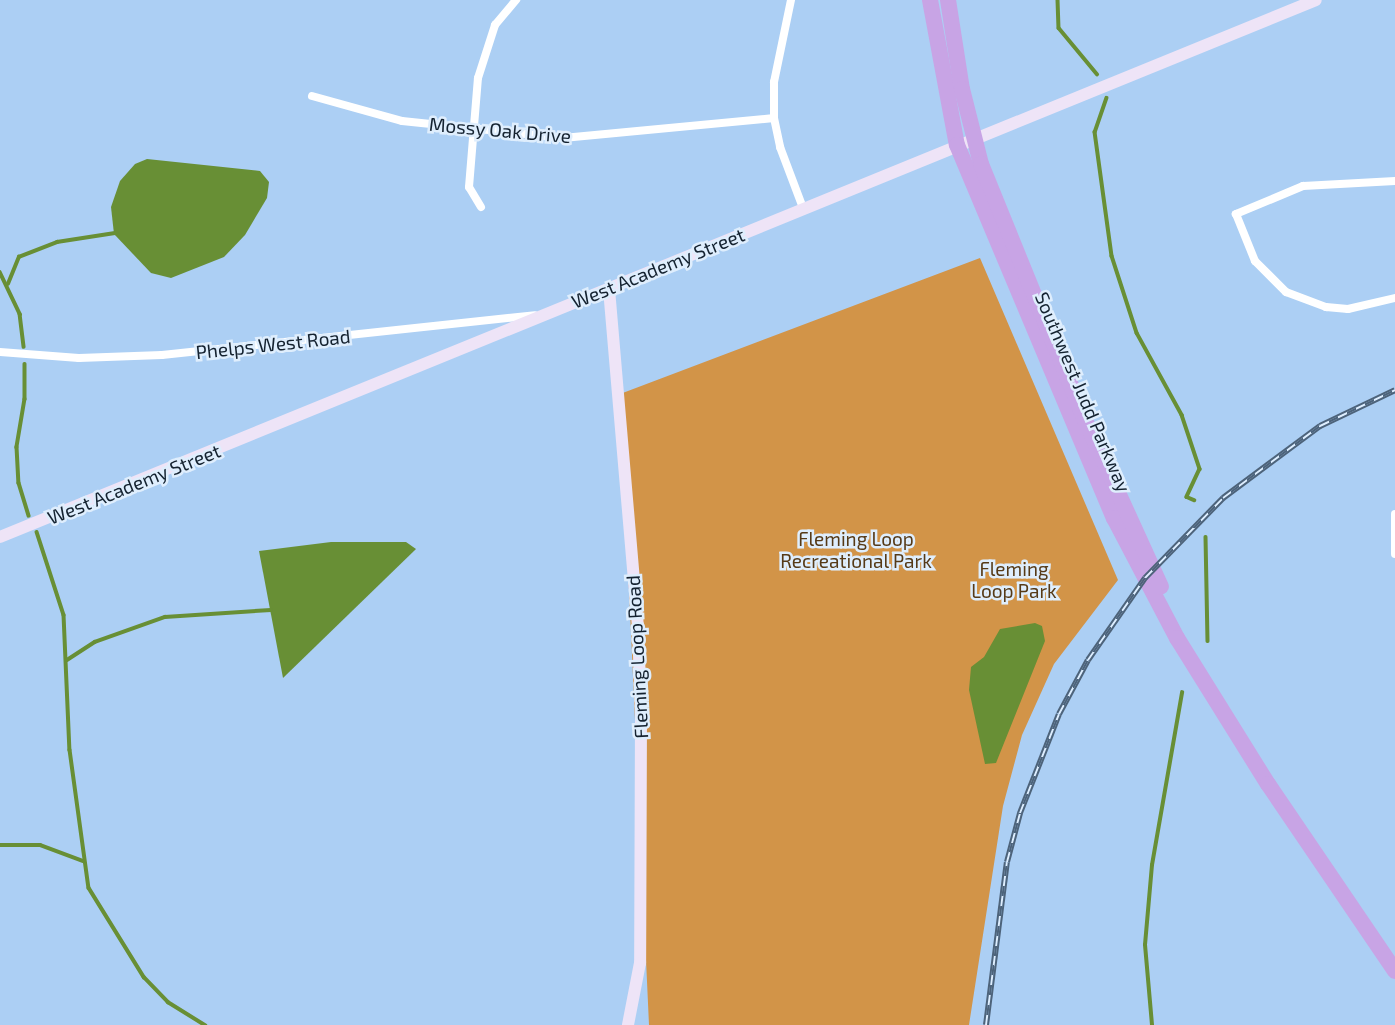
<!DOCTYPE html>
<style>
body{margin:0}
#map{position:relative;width:1395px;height:1025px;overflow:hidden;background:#accff4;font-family:"Exo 2",sans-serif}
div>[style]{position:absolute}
.green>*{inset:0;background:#d29448}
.water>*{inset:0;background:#688f35}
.stream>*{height:3.5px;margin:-1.75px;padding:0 1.75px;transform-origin:1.75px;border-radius:1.75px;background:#688f35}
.street>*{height:8px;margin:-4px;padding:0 4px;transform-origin:4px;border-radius:4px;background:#fff}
.secondary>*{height:12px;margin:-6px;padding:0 6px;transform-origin:6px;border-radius:6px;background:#eee4f7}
.highway>*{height:16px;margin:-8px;padding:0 8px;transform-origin:8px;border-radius:8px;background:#c8a4e5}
.rail>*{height:6px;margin-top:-3px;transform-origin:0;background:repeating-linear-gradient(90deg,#dfeefd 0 10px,#4d637a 0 20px);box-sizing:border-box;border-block:2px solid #4d637a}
span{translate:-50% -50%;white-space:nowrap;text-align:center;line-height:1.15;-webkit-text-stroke:5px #dfeefd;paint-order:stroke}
.street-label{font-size:19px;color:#142230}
.park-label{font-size:19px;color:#563a17}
</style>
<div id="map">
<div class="green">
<div style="clip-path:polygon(980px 258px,1118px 580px,1054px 664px,1022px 735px,1003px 806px,969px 1025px,649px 1025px,620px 394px)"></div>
</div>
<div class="water">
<div style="clip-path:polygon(147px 159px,260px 171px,269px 182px,267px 198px,245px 235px,224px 257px,171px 278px,151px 273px,114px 234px,111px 207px,120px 181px,135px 164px)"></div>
<div style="clip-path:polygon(331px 542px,406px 542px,416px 549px,283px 678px,259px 551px)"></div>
<div style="clip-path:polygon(1035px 623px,1042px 626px,1045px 641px,996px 763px,985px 764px,969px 690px,971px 667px,984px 657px,1000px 629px)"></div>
</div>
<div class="stream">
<div style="left:1058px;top:0;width:28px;rotate:88deg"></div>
<div style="left:1059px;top:28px;width:60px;rotate:50.4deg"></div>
<div style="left:1107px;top:98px;width:36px;rotate:109deg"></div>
<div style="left:1095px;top:132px;width:125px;rotate:82.2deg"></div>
<div style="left:1112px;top:256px;width:81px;rotate:72deg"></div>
<div style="left:1137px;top:333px;width:94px;rotate:61.2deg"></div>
<div style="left:1182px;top:415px;width:57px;rotate:71.6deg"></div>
<div style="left:1200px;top:469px;width:31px;rotate:115deg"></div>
<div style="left:1187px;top:497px;width:8px;rotate:23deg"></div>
<div style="left:0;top:272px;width:47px;rotate:64.5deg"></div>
<div style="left:20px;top:314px;width:33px;rotate:83deg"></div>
<div style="left:8px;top:284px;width:29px;rotate:-68deg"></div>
<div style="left:19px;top:257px;width:41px;rotate:-21.5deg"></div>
<div style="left:57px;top:242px;width:60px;rotate:-8.7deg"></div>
<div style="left:25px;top:364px;width:35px;rotate:90deg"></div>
<div style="left:25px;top:399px;width:49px;rotate:99.5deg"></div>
<div style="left:17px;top:447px;width:36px;rotate:87deg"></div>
<div style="left:19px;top:483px;width:34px;rotate:73deg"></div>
<div style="left:37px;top:532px;width:87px;rotate:72deg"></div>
<div style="left:64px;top:615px;width:135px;rotate:87.5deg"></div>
<div style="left:70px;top:750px;width:139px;rotate:82.2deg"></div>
<div style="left:89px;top:888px;width:105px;rotate:58.3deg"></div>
<div style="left:144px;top:977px;width:35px;rotate:46deg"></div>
<div style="left:168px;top:1002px;width:44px;rotate:31.9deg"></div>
<div style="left:1206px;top:537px;width:104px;rotate:88.9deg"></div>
<div style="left:67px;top:660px;width:33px;rotate:-33deg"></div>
<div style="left:95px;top:642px;width:74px;rotate:-19.7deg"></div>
<div style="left:165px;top:617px;width:106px;rotate:-3.8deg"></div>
<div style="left:0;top:845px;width:40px"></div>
<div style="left:40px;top:845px;width:46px;rotate:20.4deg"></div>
<div style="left:1152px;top:1025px;width:80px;rotate:-95deg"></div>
<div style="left:1145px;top:945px;width:80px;rotate:-85deg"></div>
<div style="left:1152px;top:865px;width:175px;rotate:-80.1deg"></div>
</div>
<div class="street">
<div style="left:791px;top:0;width:84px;rotate:101.7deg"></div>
<div style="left:774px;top:82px;width:36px;rotate:90deg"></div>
<div style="left:774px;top:118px;width:30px;rotate:78deg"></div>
<div style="left:780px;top:147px;width:65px;rotate:69.3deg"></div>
<div style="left:312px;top:96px;width:93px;rotate:15.5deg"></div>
<div style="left:402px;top:121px;width:162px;rotate:6deg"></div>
<div style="left:563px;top:138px;width:212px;rotate:-5.4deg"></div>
<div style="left:1395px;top:181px;width:92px;rotate:176.9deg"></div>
<div style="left:1303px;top:186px;width:73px;rotate:157.3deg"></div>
<div style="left:1236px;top:214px;width:51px;rotate:68deg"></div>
<div style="left:1255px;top:261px;width:44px;rotate:45deg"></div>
<div style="left:1286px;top:292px;width:43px;rotate:20.6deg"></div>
<div style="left:1326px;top:307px;width:22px;rotate:5deg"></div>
<div style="left:1348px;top:309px;width:48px;rotate:-13.2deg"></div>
<div style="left:481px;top:207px;width:23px;rotate:-121deg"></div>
<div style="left:469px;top:187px;width:109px;rotate:-85.3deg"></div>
<div style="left:478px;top:78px;width:56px;rotate:-72.2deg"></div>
<div style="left:495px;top:25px;width:33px;rotate:-50deg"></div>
<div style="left:0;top:352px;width:79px;rotate:4.3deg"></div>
<div style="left:79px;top:358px;width:83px;rotate:-2.1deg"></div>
<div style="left:162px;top:355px;width:375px;rotate:-6.1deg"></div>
<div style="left:1395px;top:514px;width:40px;rotate:90deg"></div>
</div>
<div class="secondary">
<div style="left:609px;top:289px;width:337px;rotate:85.1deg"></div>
<div style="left:638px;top:625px;width:90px;rotate:88.1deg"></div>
<div style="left:641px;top:715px;width:248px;rotate:90.2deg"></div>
<div style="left:640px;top:963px;width:63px;rotate:101deg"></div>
<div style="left:0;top:537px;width:1421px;rotate:-22.2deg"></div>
</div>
<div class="highway">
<div style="left:930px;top:0;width:147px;rotate:79.5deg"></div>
<div style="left:957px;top:145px;width:405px;rotate:67.2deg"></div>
<div style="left:1114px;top:518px;width:136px;rotate:62.3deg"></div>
<div style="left:1177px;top:638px;width:172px;rotate:58.1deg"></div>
<div style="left:1268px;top:784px;width:226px;rotate:55.8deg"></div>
<div style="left:948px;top:0;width:90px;rotate:81.1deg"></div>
<div style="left:962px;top:89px;width:77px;rotate:75.8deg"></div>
<div style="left:981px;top:164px;width:276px;rotate:67.9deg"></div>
<div style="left:1085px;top:420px;width:183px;rotate:65.5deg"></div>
</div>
<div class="rail">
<div style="left:986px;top:1025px;width:164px;rotate:-82.7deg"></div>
<div style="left:1007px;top:862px;width:51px;rotate:-75.1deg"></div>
<div style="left:1020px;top:813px;width:106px;rotate:-68.5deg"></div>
<div style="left:1059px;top:714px;width:61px;rotate:-61.8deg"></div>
<div style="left:1088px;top:660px;width:100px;rotate:-55.2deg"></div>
<div style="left:1145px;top:578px;width:112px;rotate:-45.7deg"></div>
<div style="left:1223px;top:498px;width:121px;rotate:-36.6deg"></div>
<div style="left:1320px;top:426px;width:83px;rotate:-25.6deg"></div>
</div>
<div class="street-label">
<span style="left:500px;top:130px;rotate:5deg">Mossy Oak Drive</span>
<span style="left:658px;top:268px;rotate:-22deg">West Academy Street</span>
<span style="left:273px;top:344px;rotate:-6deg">Phelps West Road</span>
<span style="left:1083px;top:392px;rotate:67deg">Southwest Judd Parkway</span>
<span style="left:134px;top:484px;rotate:-22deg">West Academy Street</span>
<span style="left:637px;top:657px;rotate:-93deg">Fleming Loop Road</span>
</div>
<div class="park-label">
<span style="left:856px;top:550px">Fleming Loop<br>Recreational Park</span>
<span style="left:1014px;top:580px">Fleming<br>Loop Park</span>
</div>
</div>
